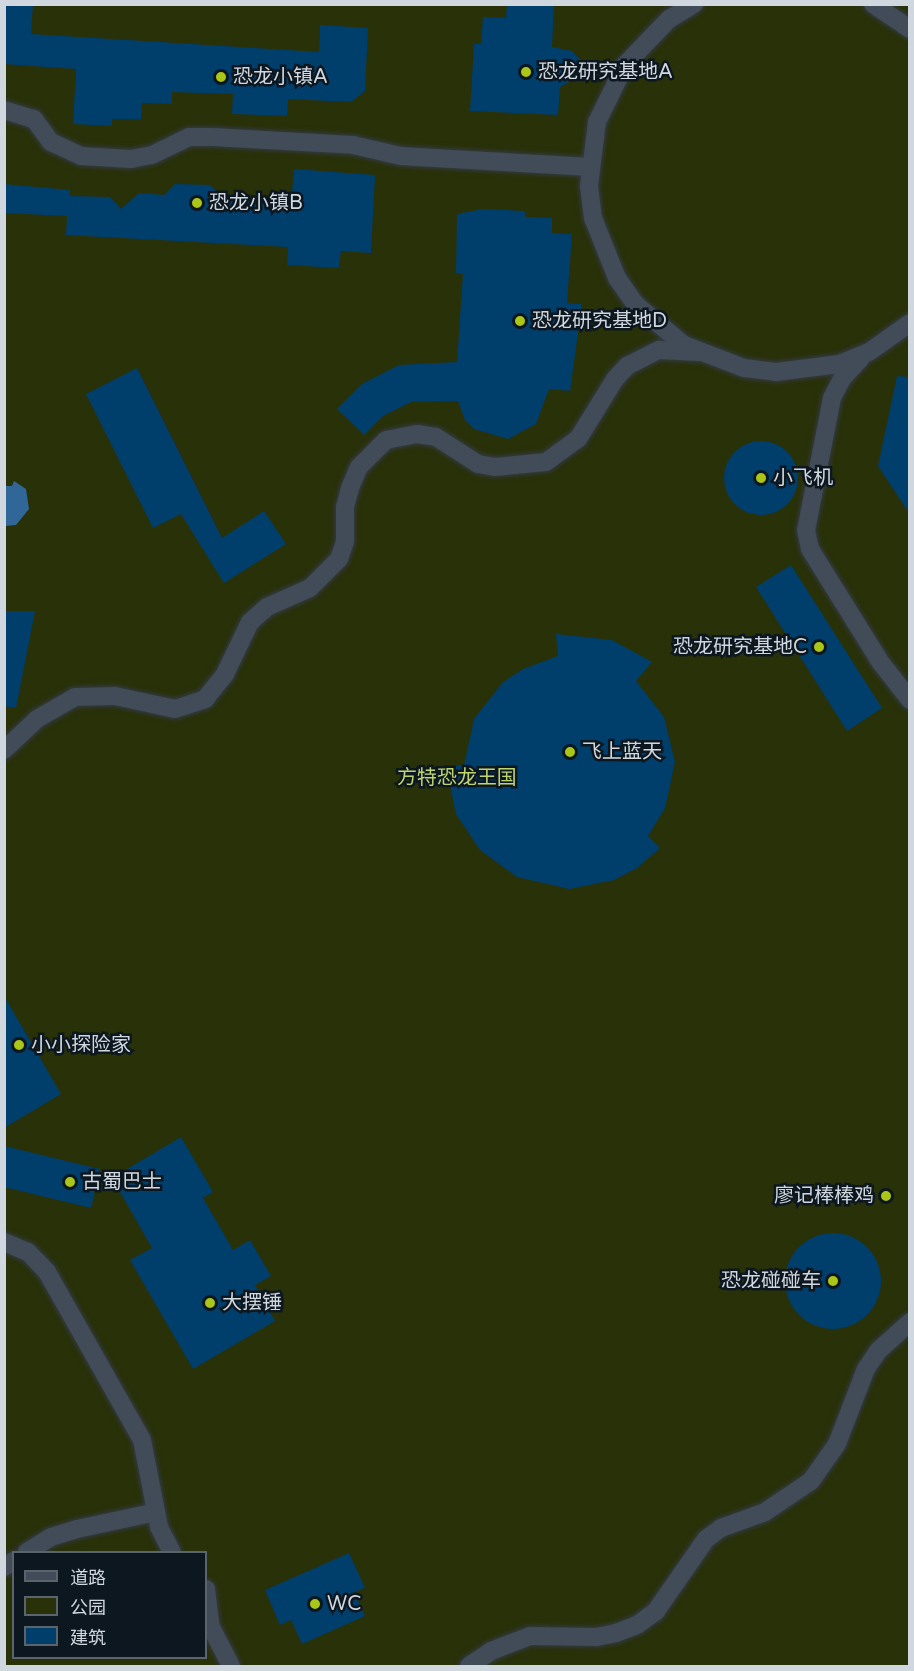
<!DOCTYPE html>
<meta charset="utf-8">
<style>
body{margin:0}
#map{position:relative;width:914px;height:1671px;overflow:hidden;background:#16202a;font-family:"Varela Round","Noto Sans SC",sans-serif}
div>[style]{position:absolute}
.green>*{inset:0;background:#293109}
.water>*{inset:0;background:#306798}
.building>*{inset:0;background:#003e6c}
.round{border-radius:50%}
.roads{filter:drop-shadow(0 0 2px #343a43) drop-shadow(0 0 2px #343a43)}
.minor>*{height:18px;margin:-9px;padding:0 9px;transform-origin:9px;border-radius:9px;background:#414c58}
.dots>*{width:16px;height:16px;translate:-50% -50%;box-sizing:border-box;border:3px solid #0d1720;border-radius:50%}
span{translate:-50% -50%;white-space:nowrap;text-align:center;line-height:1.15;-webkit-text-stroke:5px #0d1720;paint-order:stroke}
.poi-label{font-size:20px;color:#d0d7de}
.left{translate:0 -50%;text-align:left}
.right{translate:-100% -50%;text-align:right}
.park-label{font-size:20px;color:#bed571}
.frame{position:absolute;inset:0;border:6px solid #d0d7de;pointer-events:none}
.legend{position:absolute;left:12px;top:1551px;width:195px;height:108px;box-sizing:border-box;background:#0d1720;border:2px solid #5b646c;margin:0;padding:8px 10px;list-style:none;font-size:18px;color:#d0d7de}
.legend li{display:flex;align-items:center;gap:12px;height:30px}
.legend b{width:30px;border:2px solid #5b646c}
</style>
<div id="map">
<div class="green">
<div style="clip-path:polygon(evenodd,4px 5px,909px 5px,909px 1666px,5px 1666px,4px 5px,14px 1552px,206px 1552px,206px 1658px,14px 1658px,14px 1552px)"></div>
</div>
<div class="water">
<div style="clip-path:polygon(14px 481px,26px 489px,29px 509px,16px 525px,5px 526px,5px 486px,12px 486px)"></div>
</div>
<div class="building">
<div style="clip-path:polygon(4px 4px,33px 4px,31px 34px,319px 52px,320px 25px,368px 28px,365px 91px,351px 102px,288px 99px,287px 116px,232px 114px,233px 94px,172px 92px,172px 104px,142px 103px,141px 119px,112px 119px,112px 126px,73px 124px,76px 69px,4px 64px)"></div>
<div style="clip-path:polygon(507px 4px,554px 4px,552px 47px,572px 51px,581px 61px,579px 76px,560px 87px,558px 115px,470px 111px,474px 44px,481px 44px,483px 17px,506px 18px)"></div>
<div style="clip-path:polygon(294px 169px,375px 175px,371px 253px,341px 251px,339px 268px,287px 265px,288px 247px,66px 235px,67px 216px,4px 213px,4px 184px,70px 190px,70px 196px,110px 197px,121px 209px,139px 193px,164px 195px,175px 184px,210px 185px,225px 200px,291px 204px)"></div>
<div style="clip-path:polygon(483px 209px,525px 211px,525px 217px,552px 218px,552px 233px,572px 234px,567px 303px,582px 304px,570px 391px,549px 389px,536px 424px,508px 439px,474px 429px,465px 420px,458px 401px,411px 402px,383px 416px,364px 435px,337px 409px,362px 384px,399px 365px,457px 362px,463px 274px,456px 273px,457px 214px)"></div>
<div style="clip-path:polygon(137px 368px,222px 538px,264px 511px,286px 544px,224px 583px,181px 514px,153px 528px,86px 394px)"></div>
<div style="clip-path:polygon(897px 376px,909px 377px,909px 513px,878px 466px)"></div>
<div class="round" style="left:724px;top:441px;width:74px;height:74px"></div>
<div style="clip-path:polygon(791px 565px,882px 708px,847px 731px,756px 587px)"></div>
<div style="clip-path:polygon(4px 611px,35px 611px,16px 708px,4px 706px)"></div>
<div style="clip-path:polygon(556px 634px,612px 640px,652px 662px,636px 681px,664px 717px,675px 762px,665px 808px,648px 836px,660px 848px,637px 868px,614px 880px,569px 889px,517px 877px,480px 850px,456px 814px,446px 767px,464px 765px,474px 719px,503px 682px,523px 669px,558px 656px)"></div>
<div style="clip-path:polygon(4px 996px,61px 1094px,4px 1128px)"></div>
<div style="clip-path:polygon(181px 1137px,213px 1192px,203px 1198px,233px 1250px,250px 1240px,271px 1276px,255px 1285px,275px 1321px,193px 1369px,130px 1260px,152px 1248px,112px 1178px)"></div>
<div style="clip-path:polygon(4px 1146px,100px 1169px,91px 1208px,4px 1187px)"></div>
<div class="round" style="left:785px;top:1233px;width:96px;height:96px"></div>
<div style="clip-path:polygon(349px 1553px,365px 1588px,354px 1592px,365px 1616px,302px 1644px,291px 1620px,280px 1625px,265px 1590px)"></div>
</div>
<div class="roads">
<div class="minor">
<div style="left:694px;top:4px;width:29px;rotate:149deg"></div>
<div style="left:669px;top:19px;width:64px;rotate:133.7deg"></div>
<div style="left:625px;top:65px;width:64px;rotate:116.2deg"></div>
<div style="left:597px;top:122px;width:64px;rotate:97.1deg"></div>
<div style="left:589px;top:186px;width:32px;rotate:83deg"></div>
<div style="left:593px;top:218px;width:65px;rotate:68.2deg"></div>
<div style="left:617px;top:278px;width:32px;rotate:55deg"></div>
<div style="left:635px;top:304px;width:64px;rotate:39.9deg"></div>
<div style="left:684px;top:345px;width:64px;rotate:21deg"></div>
<div style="left:744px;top:368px;width:32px;rotate:7deg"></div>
<div style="left:776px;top:372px;width:64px;rotate:-7.2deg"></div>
<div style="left:839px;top:364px;width:32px;rotate:-22deg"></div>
<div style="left:869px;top:352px;width:50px;rotate:-35.3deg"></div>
<div style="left:873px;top:4px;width:45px;rotate:34deg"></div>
<div style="left:4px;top:110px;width:31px;rotate:17deg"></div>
<div style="left:34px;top:119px;width:29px;rotate:54deg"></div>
<div style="left:51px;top:142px;width:33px;rotate:25deg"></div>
<div style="left:81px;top:156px;width:50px;rotate:3.4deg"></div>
<div style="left:131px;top:159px;width:21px;rotate:-11deg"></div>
<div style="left:152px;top:155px;width:41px;rotate:-25.9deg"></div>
<div style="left:189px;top:137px;width:23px"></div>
<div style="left:212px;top:137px;width:141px;rotate:3.2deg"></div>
<div style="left:353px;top:145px;width:49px;rotate:12.9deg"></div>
<div style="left:401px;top:156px;width:189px;rotate:3.3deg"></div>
<div style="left:861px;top:358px;width:26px;rotate:133deg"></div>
<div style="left:843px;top:377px;width:24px;rotate:118deg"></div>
<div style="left:832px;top:398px;width:135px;rotate:101.1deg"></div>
<div style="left:806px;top:530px;width:19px;rotate:78deg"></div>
<div style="left:810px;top:549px;width:134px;rotate:58.1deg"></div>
<div style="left:881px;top:663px;width:47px;rotate:51.9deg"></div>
<div style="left:4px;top:750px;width:45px;rotate:-43.2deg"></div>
<div style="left:37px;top:719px;width:44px;rotate:-30.1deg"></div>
<div style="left:75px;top:697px;width:40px;rotate:-1.4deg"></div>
<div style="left:115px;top:696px;width:61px;rotate:12.2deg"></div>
<div style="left:175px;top:709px;width:32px;rotate:-18deg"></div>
<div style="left:205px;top:699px;width:32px;rotate:-51deg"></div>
<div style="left:225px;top:674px;width:58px;rotate:-64.3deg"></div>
<div style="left:250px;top:622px;width:23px;rotate:-41deg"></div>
<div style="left:267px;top:607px;width:47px;rotate:-23.8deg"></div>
<div style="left:310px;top:588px;width:41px;rotate:-45deg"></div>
<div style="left:339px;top:559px;width:18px;rotate:-71deg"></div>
<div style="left:345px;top:542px;width:35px;rotate:-90deg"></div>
<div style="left:345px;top:507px;width:20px;rotate:-75deg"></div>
<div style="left:350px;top:488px;width:23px;rotate:-67deg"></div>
<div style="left:359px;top:467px;width:38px;rotate:-45deg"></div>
<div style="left:386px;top:440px;width:32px;rotate:-11deg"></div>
<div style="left:417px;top:434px;width:19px;rotate:9deg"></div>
<div style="left:436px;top:437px;width:50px;rotate:32.7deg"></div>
<div style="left:478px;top:464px;width:17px;rotate:10deg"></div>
<div style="left:495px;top:467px;width:51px;rotate:-5.6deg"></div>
<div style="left:546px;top:462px;width:39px;rotate:-36deg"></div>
<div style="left:578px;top:439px;width:70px;rotate:-58.3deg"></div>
<div style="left:615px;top:379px;width:18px;rotate:-47deg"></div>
<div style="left:627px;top:366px;width:36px;rotate:-27deg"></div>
<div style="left:659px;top:350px;width:39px;rotate:3deg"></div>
<div style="left:4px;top:1242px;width:26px;rotate:23deg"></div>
<div style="left:28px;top:1252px;width:28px;rotate:46deg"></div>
<div style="left:47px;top:1272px;width:193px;rotate:60.5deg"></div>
<div style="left:142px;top:1440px;width:89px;rotate:78.9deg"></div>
<div style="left:159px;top:1527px;width:28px;rotate:63deg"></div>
<div style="left:27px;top:1552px;width:28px;rotate:-32deg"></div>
<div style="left:51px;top:1537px;width:27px;rotate:-17deg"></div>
<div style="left:77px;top:1529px;width:81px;rotate:-12.1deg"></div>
<div style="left:4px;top:1567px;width:12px;rotate:-31deg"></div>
<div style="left:206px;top:1589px;width:38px;rotate:83deg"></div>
<div style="left:211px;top:1627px;width:44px;rotate:62.9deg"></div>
<div style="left:469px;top:1666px;width:27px;rotate:-34deg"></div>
<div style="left:491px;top:1651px;width:42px;rotate:-21deg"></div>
<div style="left:530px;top:1636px;width:66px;rotate:0.9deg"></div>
<div style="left:596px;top:1637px;width:20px;rotate:-11deg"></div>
<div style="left:616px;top:1633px;width:22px;rotate:-21deg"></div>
<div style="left:637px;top:1625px;width:24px;rotate:-36deg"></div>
<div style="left:656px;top:1611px;width:88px;rotate:-55.2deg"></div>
<div style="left:706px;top:1539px;width:19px;rotate:-36deg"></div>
<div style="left:721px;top:1528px;width:47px;rotate:-20deg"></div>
<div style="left:765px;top:1512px;width:55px;rotate:-34deg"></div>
<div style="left:811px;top:1481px;width:45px;rotate:-54.9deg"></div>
<div style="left:837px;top:1444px;width:80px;rotate:-68.9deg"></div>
<div style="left:866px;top:1369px;width:22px;rotate:-56deg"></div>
<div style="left:878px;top:1351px;width:43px;rotate:-42.2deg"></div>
</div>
</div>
<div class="dots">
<div style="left:526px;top:72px;background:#aac717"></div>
<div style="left:221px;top:77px;background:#aac717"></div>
<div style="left:197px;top:203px;background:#aac717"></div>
<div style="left:520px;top:321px;background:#aac717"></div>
<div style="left:761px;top:478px;background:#aac717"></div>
<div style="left:819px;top:647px;background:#aac717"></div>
<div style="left:570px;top:752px;background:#aac717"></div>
<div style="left:19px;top:1045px;background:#aac717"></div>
<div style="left:70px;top:1182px;background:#aac717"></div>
<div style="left:886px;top:1196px;background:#aac717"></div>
<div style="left:833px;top:1281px;background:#aac717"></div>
<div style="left:210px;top:1303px;background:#aac717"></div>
<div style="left:315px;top:1604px;background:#aac717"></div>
</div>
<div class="poi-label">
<span class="left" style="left:538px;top:72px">恐龙研究基地A</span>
<span class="left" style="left:233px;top:77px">恐龙小镇A</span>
<span class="left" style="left:209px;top:203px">恐龙小镇B</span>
<span class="left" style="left:532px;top:321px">恐龙研究基地D</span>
<span class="left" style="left:773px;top:478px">小飞机</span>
<span class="right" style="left:807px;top:647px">恐龙研究基地C</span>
<span class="left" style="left:582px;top:752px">飞上蓝天</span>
<span class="left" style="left:31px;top:1045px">小小探险家</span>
<span class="left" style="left:82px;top:1182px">古蜀巴士</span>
<span class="right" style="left:874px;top:1196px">廖记棒棒鸡</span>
<span class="right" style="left:821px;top:1281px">恐龙碰碰车</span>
<span class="left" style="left:222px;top:1303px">大摆锤</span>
<span class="left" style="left:327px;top:1604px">WC</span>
</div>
<div class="park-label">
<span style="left:457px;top:778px">方特恐龙王国</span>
</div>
<div class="frame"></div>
<ul class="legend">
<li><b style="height:8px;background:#414c58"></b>道路</li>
<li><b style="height:16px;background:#293109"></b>公园</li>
<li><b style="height:16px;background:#003e6c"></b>建筑</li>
</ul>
</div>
